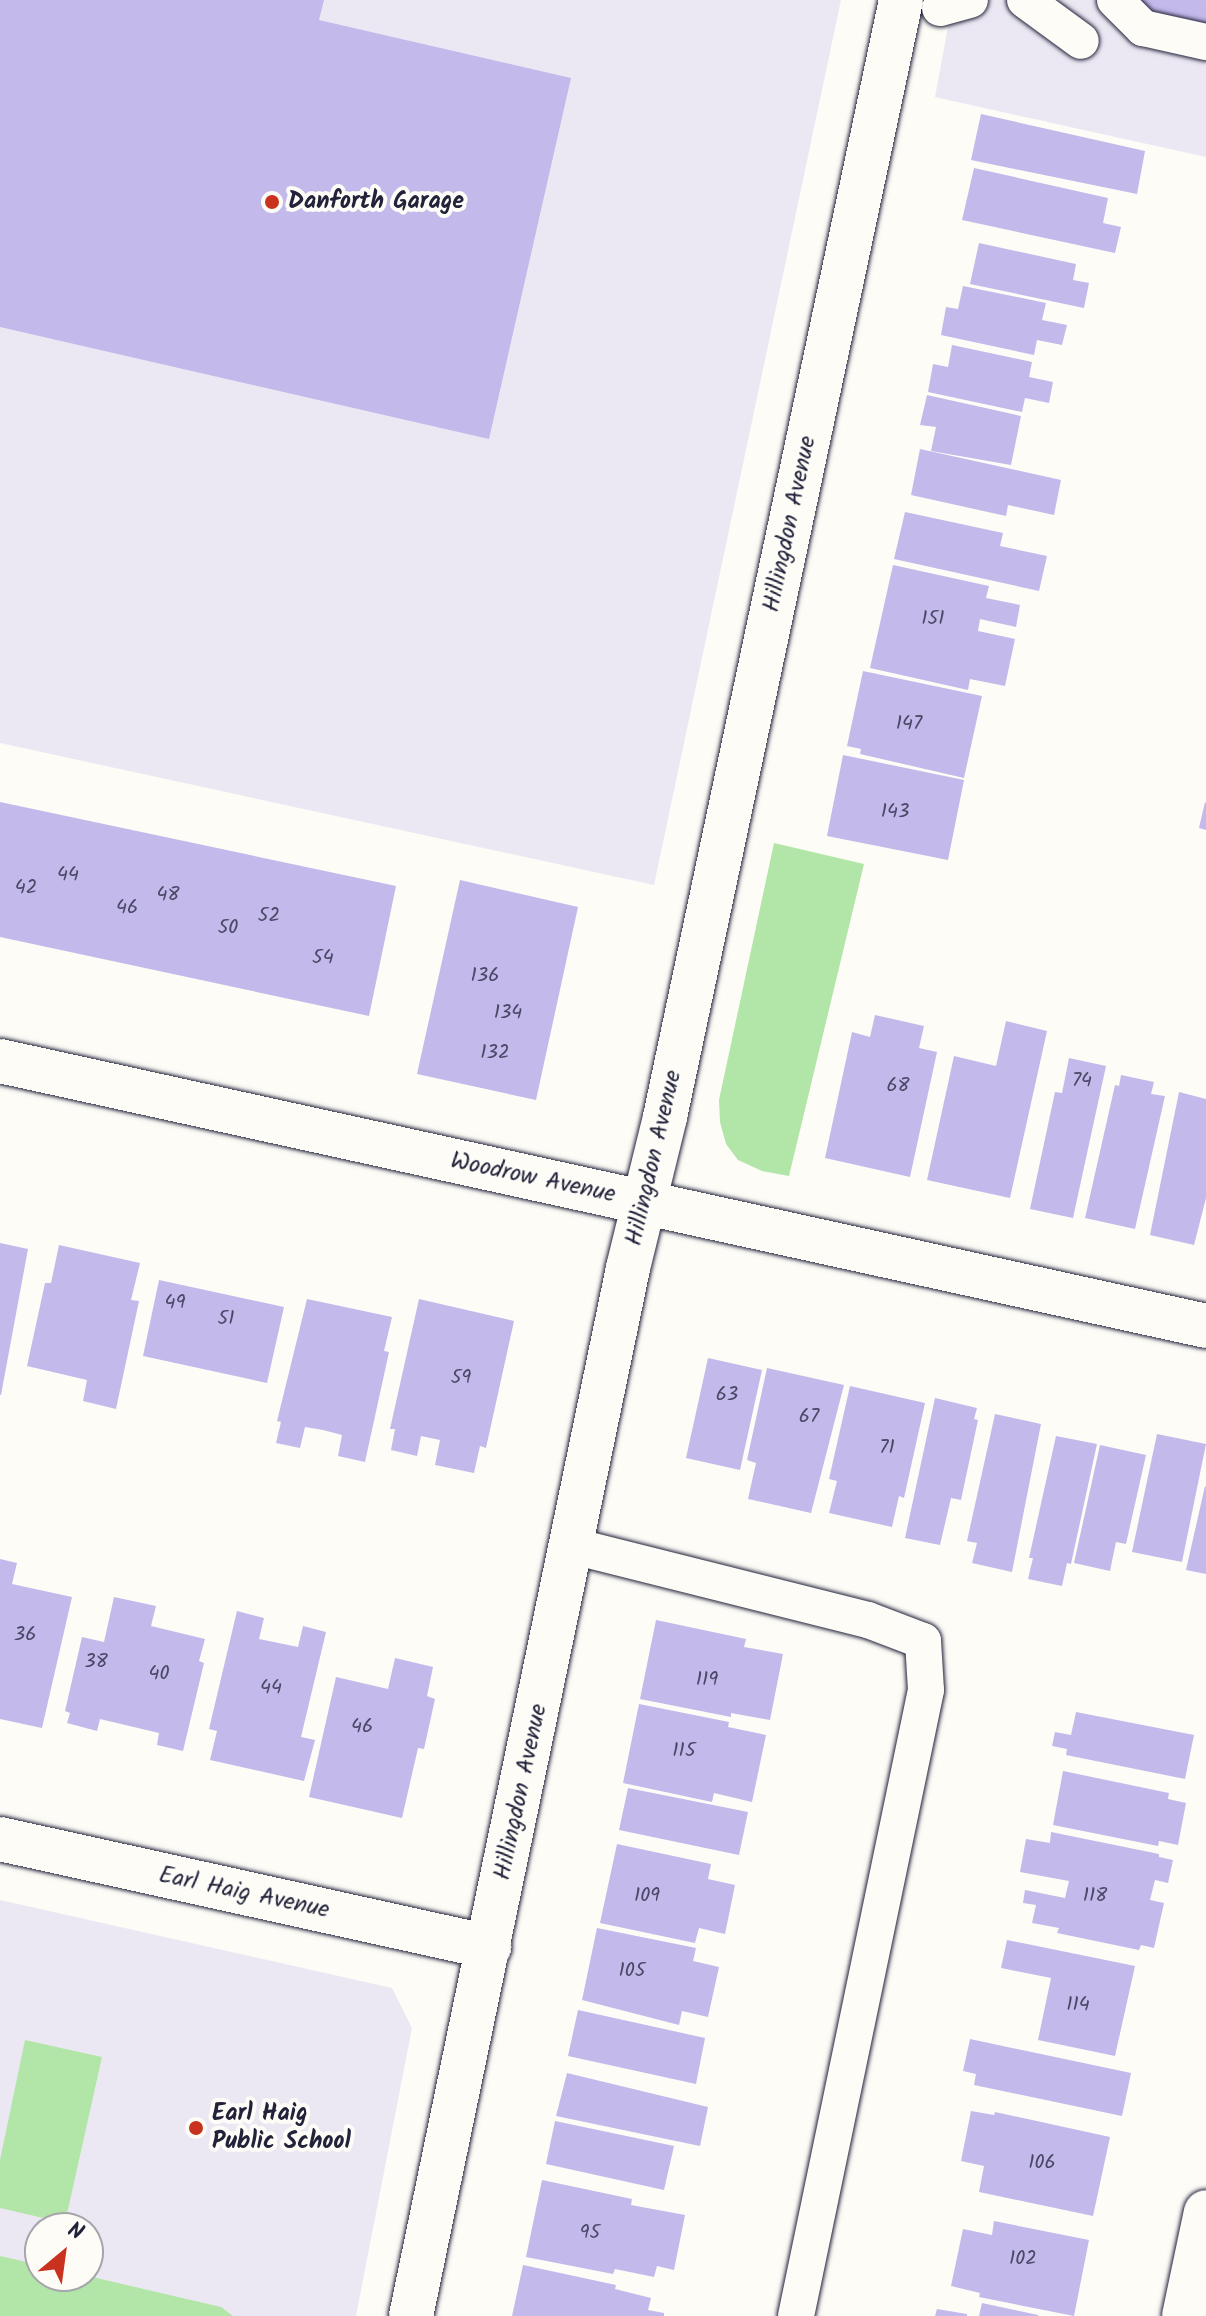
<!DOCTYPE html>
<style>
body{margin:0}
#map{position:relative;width:1206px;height:2316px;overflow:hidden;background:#fdfcf7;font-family:Kalam,sans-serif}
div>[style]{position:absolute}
.built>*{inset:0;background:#ece8f3}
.green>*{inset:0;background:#b2e6a8}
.building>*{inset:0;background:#c4b9eb}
.roads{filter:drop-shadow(0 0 2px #22223b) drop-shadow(0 0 2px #22223b)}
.lane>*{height:36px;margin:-18px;padding:0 18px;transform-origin:18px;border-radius:18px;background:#fdfcf7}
.street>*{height:44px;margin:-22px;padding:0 22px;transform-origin:22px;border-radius:22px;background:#fdfcf7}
.dots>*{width:22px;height:22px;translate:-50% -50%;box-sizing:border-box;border:4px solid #fdfcf7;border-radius:50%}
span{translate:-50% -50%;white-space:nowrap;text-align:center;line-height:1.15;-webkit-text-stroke:8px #fdfcf7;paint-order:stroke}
.number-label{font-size:20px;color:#4a4867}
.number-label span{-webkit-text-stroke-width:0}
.poi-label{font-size:24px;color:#22223b;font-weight:700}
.left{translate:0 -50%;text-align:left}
.street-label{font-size:24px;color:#22223b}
.north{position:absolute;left:24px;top:2212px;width:80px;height:80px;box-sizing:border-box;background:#fdfcf7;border:2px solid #a5a5ac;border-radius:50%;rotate:29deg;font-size:22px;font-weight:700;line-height:32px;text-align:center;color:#22223b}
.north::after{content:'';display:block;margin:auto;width:28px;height:36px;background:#c8321e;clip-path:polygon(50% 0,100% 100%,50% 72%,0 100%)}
</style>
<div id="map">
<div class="built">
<div style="clip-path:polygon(0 0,841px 0,654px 885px,0 743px)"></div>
<div style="clip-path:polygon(953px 0,1206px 0,1206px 157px,935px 97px)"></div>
<div style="clip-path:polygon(evenodd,0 1900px,392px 1988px,412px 2028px,356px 2316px,0 2316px,0 1900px,40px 2228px,88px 2228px,88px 2276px,40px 2276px,40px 2228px)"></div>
</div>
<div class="green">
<div style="clip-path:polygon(774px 843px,864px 864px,789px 1176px,762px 1171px,738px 1160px,726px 1144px,720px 1122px,719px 1100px)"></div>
<div style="clip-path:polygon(25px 2040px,102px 2057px,65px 2223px,0 2208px,0 2160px)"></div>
<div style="clip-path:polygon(0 2256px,40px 2265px,40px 2276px,88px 2276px,221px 2307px,233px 2316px,0 2316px)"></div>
</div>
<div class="building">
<div style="clip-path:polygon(0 0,324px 0,319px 20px,571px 78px,489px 439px,0 327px)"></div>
<div style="clip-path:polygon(1137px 0,1206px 0,1206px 23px,1142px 9px)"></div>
<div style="clip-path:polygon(981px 114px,1145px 151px,1137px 194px,971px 160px)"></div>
<div style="clip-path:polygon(974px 168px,1108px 198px,1103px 223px,1121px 227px,1115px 253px,962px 220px)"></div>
<div style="clip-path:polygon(979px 243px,1076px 264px,1073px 280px,1089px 283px,1084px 308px,970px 284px)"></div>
<div style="clip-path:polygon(963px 286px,1046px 303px,1042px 320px,1067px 325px,1062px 345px,1037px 340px,1034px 355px,941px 335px,946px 307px,958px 309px)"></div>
<div style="clip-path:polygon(952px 345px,1032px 362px,1029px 377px,1053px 382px,1049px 403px,1025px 398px,1022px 412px,928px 392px,933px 364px,948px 367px)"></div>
<div style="clip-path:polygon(927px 395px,1021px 416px,1011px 465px,931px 451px,936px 427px,920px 425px)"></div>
<div style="clip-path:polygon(920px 449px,1061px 480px,1054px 515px,1008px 505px,1006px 516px,911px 495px)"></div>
<div style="clip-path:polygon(905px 512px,1003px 533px,1000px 546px,1047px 556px,1039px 591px,894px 559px)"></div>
<div style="clip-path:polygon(893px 565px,989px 586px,986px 598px,1020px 605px,1016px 627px,980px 619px,978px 631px,1015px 639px,1005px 686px,970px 679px,968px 690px,870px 668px)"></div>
<div style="clip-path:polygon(863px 671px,982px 696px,964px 778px,860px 754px,861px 749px,847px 746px)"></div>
<div style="clip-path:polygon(843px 755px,964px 780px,948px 860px,827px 836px)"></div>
<div style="clip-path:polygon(0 802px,396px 886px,369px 1016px,0 937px)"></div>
<div style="clip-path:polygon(1205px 802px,1206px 803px,1206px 830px,1199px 828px)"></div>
<div style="clip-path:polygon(460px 880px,578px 907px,536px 1100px,417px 1074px)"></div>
<div style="clip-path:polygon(875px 1015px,924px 1026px,919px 1048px,937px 1052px,910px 1177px,825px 1158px,852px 1032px,870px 1037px)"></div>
<div style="clip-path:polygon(1006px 1021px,1047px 1031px,1010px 1198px,927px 1180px,954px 1056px,996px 1066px)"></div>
<div style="clip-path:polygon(1069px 1058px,1106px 1066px,1073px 1218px,1030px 1209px,1055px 1092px,1062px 1093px)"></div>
<div style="clip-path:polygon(1121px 1075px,1154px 1082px,1151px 1094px,1165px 1096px,1135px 1229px,1085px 1218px,1115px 1085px,1119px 1086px)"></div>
<div style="clip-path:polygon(1179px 1092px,1206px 1099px,1206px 1198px,1194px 1245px,1150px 1235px)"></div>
<div style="clip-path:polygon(0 1243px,28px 1249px,1px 1395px,0 1395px)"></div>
<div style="clip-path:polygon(59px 1245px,140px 1263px,131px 1300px,139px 1301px,116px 1409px,83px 1401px,87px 1380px,27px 1366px,45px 1283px,51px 1283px)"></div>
<div style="clip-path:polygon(159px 1280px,284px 1307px,267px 1383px,143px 1356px)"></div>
<div style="clip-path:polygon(307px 1299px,392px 1317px,384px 1351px,389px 1352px,365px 1462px,338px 1456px,342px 1435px,323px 1430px,305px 1427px,300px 1448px,276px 1443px,281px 1422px,277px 1421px)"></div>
<div style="clip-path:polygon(419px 1299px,514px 1321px,486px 1448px,480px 1446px,474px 1473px,435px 1465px,440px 1440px,421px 1436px,417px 1456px,391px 1450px,395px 1429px,390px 1429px)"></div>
<div style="clip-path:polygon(708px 1358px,762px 1370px,740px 1470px,686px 1458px)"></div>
<div style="clip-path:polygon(767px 1368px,844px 1385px,811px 1513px,748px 1499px,756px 1463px,747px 1460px)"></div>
<div style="clip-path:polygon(850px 1386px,925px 1403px,904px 1498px,899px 1496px,892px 1527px,829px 1513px,837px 1481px,829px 1479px)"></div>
<div style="clip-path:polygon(935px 1398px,977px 1408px,974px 1419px,978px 1420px,961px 1500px,951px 1498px,940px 1545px,905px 1538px)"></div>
<div style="clip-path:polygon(995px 1414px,1041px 1424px,1012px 1572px,972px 1563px,977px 1543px,967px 1541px)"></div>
<div style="clip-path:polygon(1157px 1434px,1206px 1444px,1182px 1562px,1132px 1552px)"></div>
<div style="clip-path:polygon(1056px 1436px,1097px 1444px,1071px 1564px,1067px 1563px,1062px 1586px,1028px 1579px,1033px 1558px,1029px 1558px)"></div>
<div style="clip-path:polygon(1100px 1445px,1146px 1455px,1126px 1544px,1116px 1542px,1110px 1571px,1074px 1563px)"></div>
<div style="clip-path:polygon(1205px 1486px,1206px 1487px,1206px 1574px,1186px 1570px)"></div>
<div style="clip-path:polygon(0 1559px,17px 1563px,12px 1584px,72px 1597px,42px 1728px,0 1719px)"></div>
<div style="clip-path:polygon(114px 1597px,156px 1606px,151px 1626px,205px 1639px,199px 1661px,204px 1663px,183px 1751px,157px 1745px,159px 1733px,100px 1719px,97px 1731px,67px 1723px,70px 1713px,65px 1711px,82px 1637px,104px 1642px)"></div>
<div style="clip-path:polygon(237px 1611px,264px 1618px,259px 1639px,298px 1647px,303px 1626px,326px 1632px,301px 1737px,315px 1740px,304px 1781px,210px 1760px,217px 1731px,209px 1729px)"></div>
<div style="clip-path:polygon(656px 1620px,746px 1639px,744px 1647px,783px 1654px,770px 1720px,731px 1713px,731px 1717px,640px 1699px)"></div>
<div style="clip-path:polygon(395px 1658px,433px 1667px,427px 1696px,435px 1699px,424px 1749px,418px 1748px,402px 1818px,309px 1797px,336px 1677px,388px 1689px)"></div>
<div style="clip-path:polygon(639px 1704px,729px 1722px,728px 1727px,766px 1735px,752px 1802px,714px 1793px,712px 1802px,623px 1783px)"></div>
<div style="clip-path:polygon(1076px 1712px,1194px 1735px,1185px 1779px,1066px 1755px,1067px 1749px,1052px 1746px,1055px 1732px,1071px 1735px)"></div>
<div style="clip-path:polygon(1063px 1771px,1169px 1793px,1168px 1799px,1186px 1803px,1178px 1845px,1159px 1841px,1158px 1846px,1053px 1825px)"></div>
<div style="clip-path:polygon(628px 1788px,748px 1812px,739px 1855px,619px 1830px)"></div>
<div style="clip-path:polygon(1051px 1832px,1159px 1854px,1159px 1857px,1173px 1860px,1168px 1883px,1155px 1880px,1150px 1900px,1164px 1903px,1154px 1948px,1141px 1945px,1139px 1950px,1057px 1933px,1059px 1928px,1032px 1923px,1036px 1905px,1023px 1903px,1025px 1890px,1065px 1898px,1069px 1881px,1020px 1872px,1026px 1839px,1050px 1843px)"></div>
<div style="clip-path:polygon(617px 1844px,711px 1864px,708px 1879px,735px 1885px,725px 1934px,699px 1928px,695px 1943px,600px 1923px)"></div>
<div style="clip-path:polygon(597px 1928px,696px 1948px,693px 1961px,719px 1967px,708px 2017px,682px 2011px,679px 2025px,582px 2000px)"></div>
<div style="clip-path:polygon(1007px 1940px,1135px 1966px,1115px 2056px,1038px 2040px,1051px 1978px,1001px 1968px)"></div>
<div style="clip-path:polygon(578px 2010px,705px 2038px,696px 2084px,568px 2056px)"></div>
<div style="clip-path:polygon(970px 2039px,1131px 2073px,1122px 2116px,974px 2085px,976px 2074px,963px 2071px)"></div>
<div style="clip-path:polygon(567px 2073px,708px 2107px,700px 2146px,556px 2116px)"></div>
<div style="clip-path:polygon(971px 2111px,994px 2115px,995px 2112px,1110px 2137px,1093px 2216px,979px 2192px,984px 2166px,961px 2161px)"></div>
<div style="clip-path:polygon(555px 2121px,674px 2146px,664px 2190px,546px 2164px)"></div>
<div style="clip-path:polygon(542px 2180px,632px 2199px,631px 2205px,685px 2215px,674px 2270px,657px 2266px,654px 2277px,615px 2269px,613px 2274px,526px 2257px)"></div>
<div style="clip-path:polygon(994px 2221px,1089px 2240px,1074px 2316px,979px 2297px,980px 2293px,951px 2286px,963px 2229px,992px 2235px)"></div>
<div style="clip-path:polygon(523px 2265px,616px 2285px,615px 2289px,651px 2298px,648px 2310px,664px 2313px,664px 2316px,512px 2316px)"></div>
<div style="clip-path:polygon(982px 2303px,1038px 2315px,1038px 2316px,979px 2316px)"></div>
<div style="clip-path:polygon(937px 2309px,967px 2314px,967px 2316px,935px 2316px)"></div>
</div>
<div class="roads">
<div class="lane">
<div style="left:1025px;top:0;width:69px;rotate:36.2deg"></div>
<div style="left:1115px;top:0;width:40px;rotate:45deg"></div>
<div style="left:1143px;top:28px;width:65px;rotate:12.5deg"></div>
<div style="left:940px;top:8px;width:31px;rotate:-15deg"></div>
<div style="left:573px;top:1546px;width:304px;rotate:14.1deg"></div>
<div style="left:868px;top:1620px;width:59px;rotate:20.9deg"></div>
<div style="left:923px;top:1641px;width:49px;rotate:86.5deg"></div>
<div style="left:926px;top:1690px;width:639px;rotate:101.73deg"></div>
</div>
<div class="street">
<div style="left:0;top:1061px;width:1235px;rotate:12.39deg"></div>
<div style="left:0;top:1839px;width:501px;rotate:12.45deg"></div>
<div style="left:411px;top:2316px;width:1070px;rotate:-78.3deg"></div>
<div style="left:628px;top:1268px;width:155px;rotate:-76.2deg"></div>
<div style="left:665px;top:1117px;width:1142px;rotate:-78.07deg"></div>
<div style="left:1184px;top:2316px;width:106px;rotate:-78.1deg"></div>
</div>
</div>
<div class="dots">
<div style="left:272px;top:202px;background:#c8321e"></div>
<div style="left:196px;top:2128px;background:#c8321e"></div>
</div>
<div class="number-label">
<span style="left:933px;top:619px">151</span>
<span style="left:909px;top:724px">147</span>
<span style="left:895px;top:812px">143</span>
<span style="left:68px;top:875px">44</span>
<span style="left:26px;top:888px">42</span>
<span style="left:168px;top:895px">48</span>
<span style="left:127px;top:908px">46</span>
<span style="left:269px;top:916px">52</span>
<span style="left:228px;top:928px">50</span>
<span style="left:323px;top:958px">54</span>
<span style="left:485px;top:976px">136</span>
<span style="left:508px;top:1013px">134</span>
<span style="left:495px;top:1053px">132</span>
<span style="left:1082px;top:1081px">74</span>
<span style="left:898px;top:1086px">68</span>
<span style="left:175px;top:1303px">49</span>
<span style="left:226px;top:1319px">51</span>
<span style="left:461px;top:1378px">59</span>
<span style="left:727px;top:1395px">63</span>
<span style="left:809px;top:1417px">67</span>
<span style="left:887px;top:1448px">71</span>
<span style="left:25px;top:1635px">36</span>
<span style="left:96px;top:1662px">38</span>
<span style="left:159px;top:1674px">40</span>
<span style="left:707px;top:1680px">119</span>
<span style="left:271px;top:1688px">44</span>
<span style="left:362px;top:1727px">46</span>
<span style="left:684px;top:1751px">115</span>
<span style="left:647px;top:1896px">109</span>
<span style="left:1095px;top:1896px">118</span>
<span style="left:632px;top:1971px">105</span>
<span style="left:1078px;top:2005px">114</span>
<span style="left:1042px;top:2163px">106</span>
<span style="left:590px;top:2233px">95</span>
<span style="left:1023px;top:2259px">102</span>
</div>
<div class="poi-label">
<span class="left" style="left:288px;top:202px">Danforth Garage</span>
<span class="left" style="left:212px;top:2128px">Earl Haig<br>Public School</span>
</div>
<div class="street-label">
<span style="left:790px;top:524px;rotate:-78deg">Hillingdon Avenue</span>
<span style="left:654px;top:1158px;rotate:-77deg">Hillingdon Avenue</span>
<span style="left:533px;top:1178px;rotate:12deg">Woodrow Avenue</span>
<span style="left:521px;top:1792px;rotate:-78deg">Hillingdon Avenue</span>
<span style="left:244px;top:1893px;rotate:12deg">Earl Haig Avenue</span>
</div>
<div class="north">N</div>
</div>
